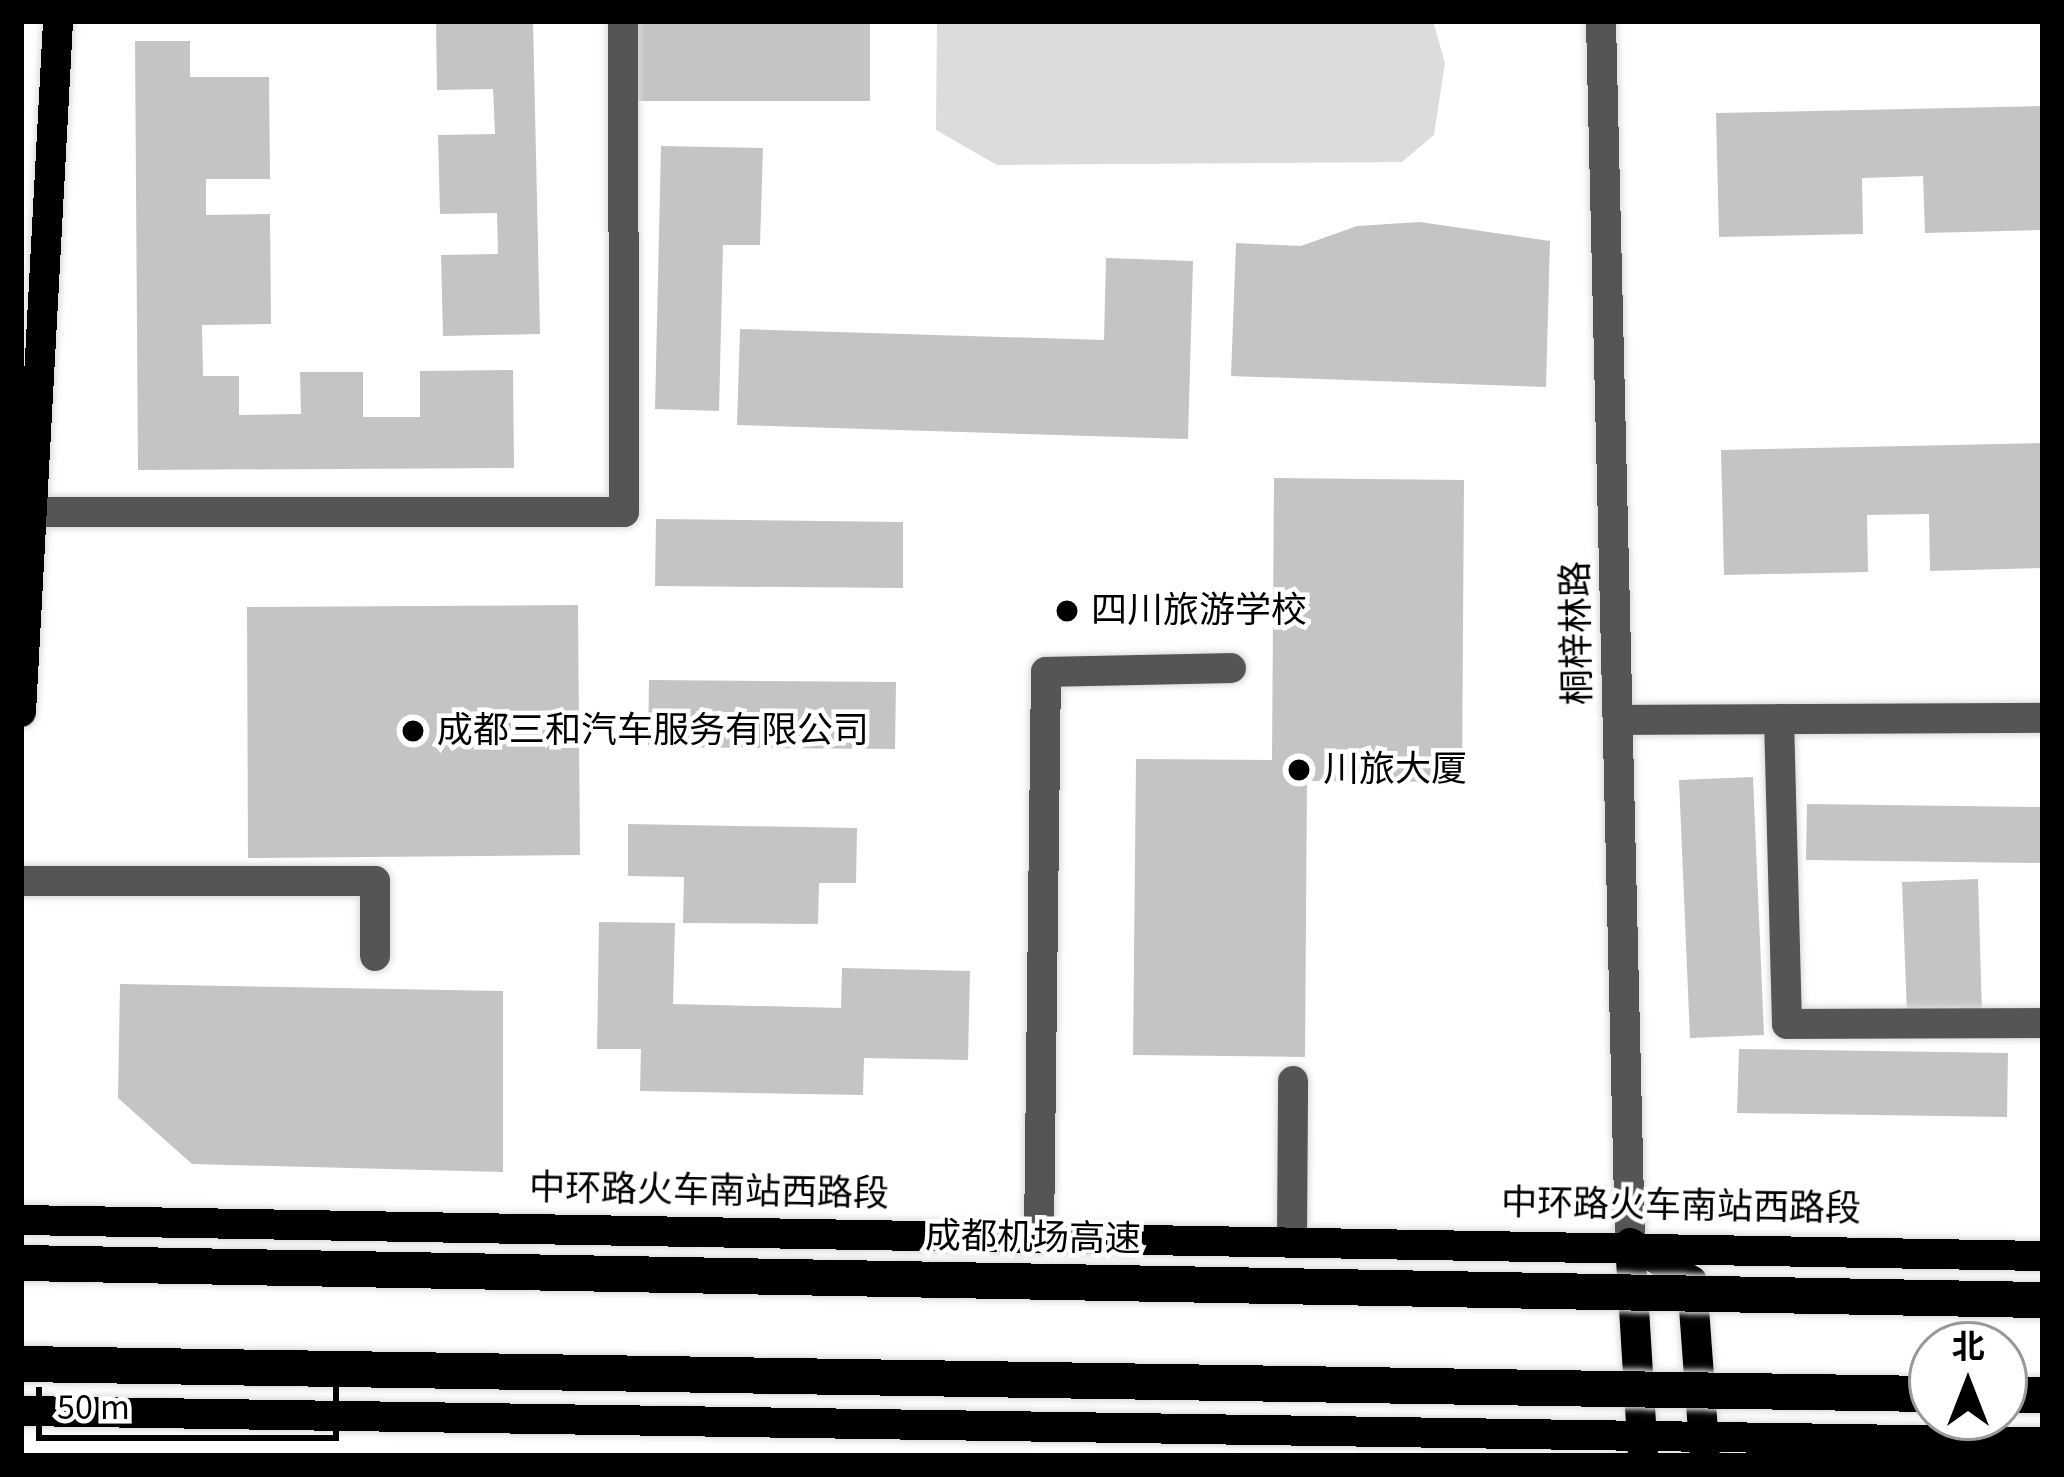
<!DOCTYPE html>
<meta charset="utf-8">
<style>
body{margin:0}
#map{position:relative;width:2064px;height:1477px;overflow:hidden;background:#fff;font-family:"Source Sans 3","Noto Sans SC",sans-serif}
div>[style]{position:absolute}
.green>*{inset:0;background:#dcdcdc}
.building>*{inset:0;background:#c4c4c4}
.roads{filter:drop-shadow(0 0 3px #dbdbdb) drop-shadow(0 0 3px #dbdbdb)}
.minor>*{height:30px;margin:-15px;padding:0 15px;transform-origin:15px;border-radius:15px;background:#555}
.major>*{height:30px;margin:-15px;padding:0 15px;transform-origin:15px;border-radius:15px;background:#000}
.highway>*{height:36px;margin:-18px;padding:0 18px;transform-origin:18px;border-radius:18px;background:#000}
.bridges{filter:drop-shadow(0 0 3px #dbdbdb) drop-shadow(0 0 3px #dbdbdb)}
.highway-bridge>*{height:36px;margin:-18px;padding:0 18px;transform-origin:18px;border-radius:18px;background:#000}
.dots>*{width:33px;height:33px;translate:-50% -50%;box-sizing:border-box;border:6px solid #fff;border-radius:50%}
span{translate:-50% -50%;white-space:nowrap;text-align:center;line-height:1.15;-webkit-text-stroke:9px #fff;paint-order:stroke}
.poi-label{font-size:36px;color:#000}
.left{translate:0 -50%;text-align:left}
.street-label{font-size:36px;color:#000}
.frame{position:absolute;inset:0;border:24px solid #000;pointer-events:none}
.north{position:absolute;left:1908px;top:1321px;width:120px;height:120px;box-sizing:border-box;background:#fff;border:3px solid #999;border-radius:50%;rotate:0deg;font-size:33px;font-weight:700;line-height:48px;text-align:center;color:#000}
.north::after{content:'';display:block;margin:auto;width:42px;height:54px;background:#000;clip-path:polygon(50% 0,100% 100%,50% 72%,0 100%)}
.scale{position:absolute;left:36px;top:1387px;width:303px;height:54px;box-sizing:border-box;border:6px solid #000;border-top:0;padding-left:15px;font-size:36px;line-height:42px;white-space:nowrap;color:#000;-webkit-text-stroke:9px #fff;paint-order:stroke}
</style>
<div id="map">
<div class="green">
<div style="clip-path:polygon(937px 21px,1433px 21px,1445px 63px,1434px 135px,1402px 162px,997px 165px,936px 130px)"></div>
</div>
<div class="building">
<div style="clip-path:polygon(436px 21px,533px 21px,540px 334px,443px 336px,441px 255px,498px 254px,497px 213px,440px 214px,438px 135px,495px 134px,493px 89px,437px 90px)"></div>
<div style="clip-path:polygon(633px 21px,870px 21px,870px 101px,633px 101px)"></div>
<div style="clip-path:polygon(135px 41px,190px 41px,190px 77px,269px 77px,270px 179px,206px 179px,206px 215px,270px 214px,271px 324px,202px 325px,203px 376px,239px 376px,239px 415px,301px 414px,300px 372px,363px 372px,363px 417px,420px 417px,420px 371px,513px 370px,514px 468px,138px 470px)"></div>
<div style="clip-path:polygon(2043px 106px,2043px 230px,1925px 233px,1923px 176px,1862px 178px,1863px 234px,1719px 237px,1716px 113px)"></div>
<div style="clip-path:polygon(661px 146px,763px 148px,760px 245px,723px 245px,719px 411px,655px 409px)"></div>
<div style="clip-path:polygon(1420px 222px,1550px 241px,1546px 387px,1231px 376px,1236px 243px,1301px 246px,1357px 226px)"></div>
<div style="clip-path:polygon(1106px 258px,1193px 261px,1188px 439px,737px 425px,740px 329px,1104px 340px)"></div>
<div style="clip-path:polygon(2043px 443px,2043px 568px,1930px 571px,1929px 514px,1867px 515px,1868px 572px,1724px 575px,1721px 450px)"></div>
<div style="clip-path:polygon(1274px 478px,1464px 480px,1462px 782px,1307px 781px,1305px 1057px,1133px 1055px,1136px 759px,1272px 760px)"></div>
<div style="clip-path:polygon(656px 519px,903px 522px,903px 588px,655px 586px)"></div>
<div style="clip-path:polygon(578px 605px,580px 855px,248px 858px,247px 607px)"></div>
<div style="clip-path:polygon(649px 680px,896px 682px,895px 749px,648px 747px)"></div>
<div style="clip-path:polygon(1753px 777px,1764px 1035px,1690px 1038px,1679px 780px)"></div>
<div style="clip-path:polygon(1807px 804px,2043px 807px,2043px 863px,1806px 860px)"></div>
<div style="clip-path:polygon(628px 824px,857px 828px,856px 883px,819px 883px,818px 924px,683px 923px,684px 877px,628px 876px)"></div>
<div style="clip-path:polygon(1978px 879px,1982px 1012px,1907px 1015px,1902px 882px)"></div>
<div style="clip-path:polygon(599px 922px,675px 923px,673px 1004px,841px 1008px,842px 968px,970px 971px,968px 1060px,864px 1058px,863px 1095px,640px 1091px,641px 1049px,597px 1049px)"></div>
<div style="clip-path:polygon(120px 984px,503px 991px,503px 1172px,192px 1164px,118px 1098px)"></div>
<div style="clip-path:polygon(1739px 1049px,2008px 1053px,2007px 1117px,1737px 1113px)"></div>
</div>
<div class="roads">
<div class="minor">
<div style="left:1601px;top:21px;width:1222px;rotate:88.64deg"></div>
<div style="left:31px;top:512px;width:593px"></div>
<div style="left:624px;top:512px;width:491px;rotate:-90.1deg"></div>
<div style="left:1779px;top:719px;width:305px;rotate:88.5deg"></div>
<div style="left:1787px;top:1024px;width:256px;rotate:-0.2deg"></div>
<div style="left:1618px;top:720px;width:425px;rotate:-0.3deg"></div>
<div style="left:21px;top:881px;width:354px"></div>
<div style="left:375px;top:881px;width:75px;rotate:90deg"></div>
<div style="left:1039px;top:1235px;width:563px;rotate:-89.29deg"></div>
<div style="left:1046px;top:672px;width:185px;rotate:-1.2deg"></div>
<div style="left:1292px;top:1238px;width:157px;rotate:-89.6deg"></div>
</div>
<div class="major">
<div style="left:21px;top:712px;width:692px;rotate:-86.93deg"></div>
<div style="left:21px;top:1220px;width:2022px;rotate:1.02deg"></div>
<div style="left:1630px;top:1243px;width:213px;rotate:86.5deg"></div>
<div style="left:1632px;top:1244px;width:70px;rotate:31.7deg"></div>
<div style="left:1692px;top:1281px;width:175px;rotate:85.8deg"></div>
<div style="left:21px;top:1411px;width:2022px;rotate:0.88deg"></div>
</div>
<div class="highway">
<div style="left:2004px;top:1395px;width:39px"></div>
</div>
</div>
<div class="bridges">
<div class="highway-bridge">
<div style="left:21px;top:1263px;width:2022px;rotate:1.05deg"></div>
<div style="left:21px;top:1364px;width:1911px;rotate:0.9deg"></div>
</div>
</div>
<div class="dots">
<div style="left:1067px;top:611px;background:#000"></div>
<div style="left:413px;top:731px;background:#000"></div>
<div style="left:1299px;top:770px;background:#000"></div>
</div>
<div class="poi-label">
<span class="left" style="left:1091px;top:611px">四川旅游学校</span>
<span class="left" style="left:437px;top:731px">成都三和汽车服务有限公司</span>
<span class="left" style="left:1323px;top:770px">川旅大厦</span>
</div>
<div class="street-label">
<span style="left:1577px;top:633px;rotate:-91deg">桐梓林路</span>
<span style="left:709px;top:1191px;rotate:1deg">中环路火车南站西路段</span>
<span style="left:1681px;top:1206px;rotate:1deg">中环路火车南站西路段</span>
<span style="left:1033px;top:1238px;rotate:1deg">成都机场高速</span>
</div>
<div class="frame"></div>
<div class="north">北</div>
<div class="scale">50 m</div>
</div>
